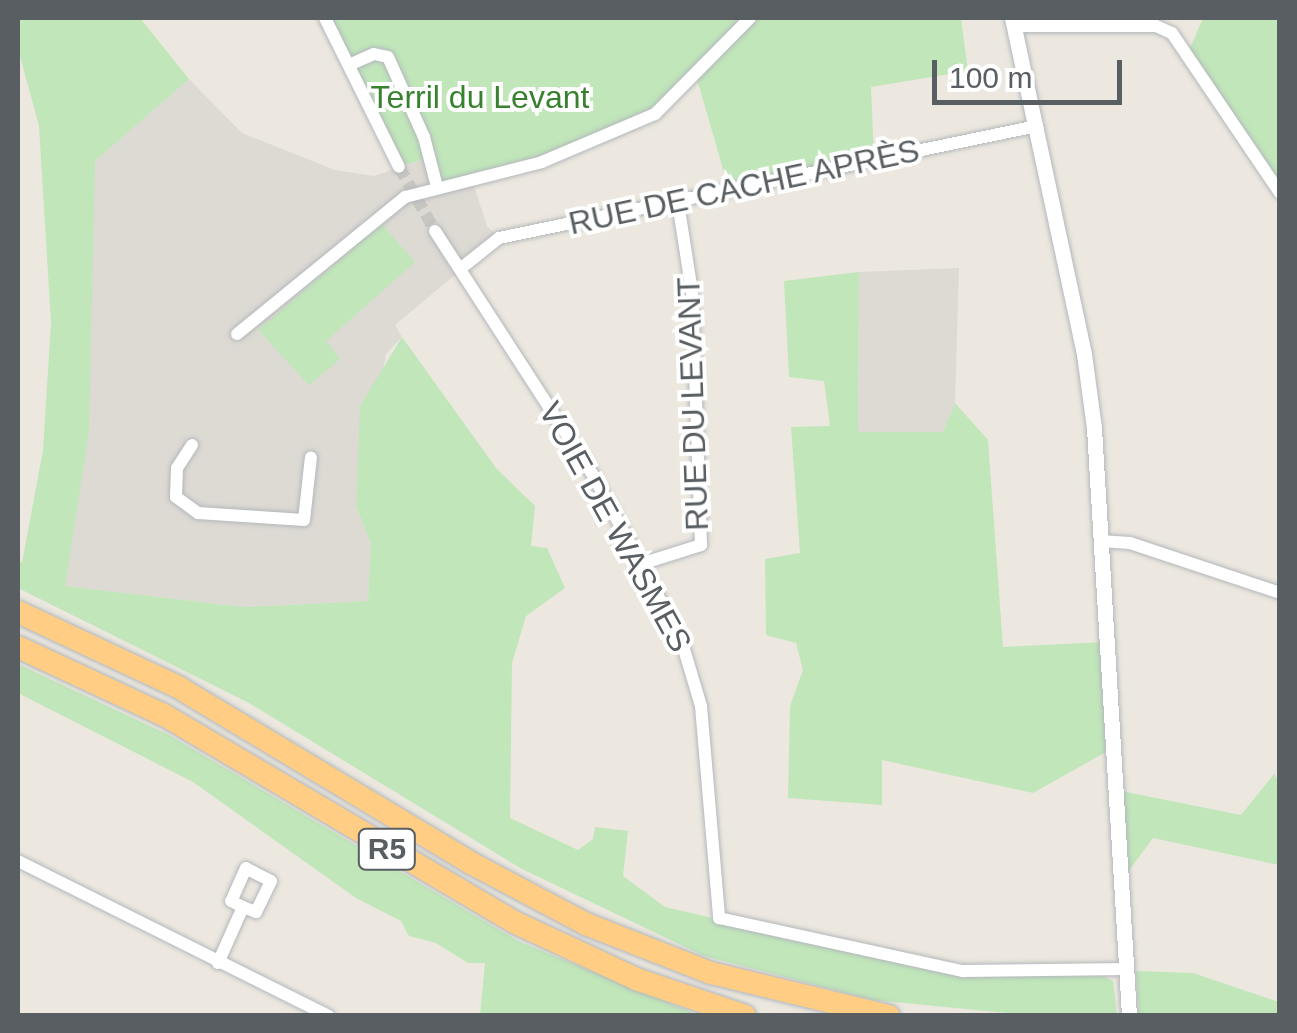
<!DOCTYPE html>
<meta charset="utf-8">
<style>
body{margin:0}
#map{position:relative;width:1297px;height:1033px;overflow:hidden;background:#ece8df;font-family:Helvetica,sans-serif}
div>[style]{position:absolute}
.industrial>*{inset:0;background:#dddad4}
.green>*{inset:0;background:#c0e6ba}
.minor-tunnel>*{height:12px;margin-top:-6px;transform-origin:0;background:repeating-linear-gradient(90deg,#c7c6c0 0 12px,transparent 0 18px)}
.roads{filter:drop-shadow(0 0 2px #b3b7bb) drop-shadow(0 0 2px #b3b7bb)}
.minor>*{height:12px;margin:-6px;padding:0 6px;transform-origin:6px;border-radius:6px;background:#fff}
.tertiary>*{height:15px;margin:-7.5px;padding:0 7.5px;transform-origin:7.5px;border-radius:7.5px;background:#fff}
.motorway>*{height:22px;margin:-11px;padding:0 11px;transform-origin:11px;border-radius:11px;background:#ffce84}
span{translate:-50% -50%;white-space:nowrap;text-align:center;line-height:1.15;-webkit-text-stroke:8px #fff;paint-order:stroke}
.shield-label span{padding:2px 8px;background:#fff;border:2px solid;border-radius:8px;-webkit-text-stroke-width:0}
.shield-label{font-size:30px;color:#585e61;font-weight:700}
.park-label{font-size:32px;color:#37812f}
.street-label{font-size:32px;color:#585e61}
.frame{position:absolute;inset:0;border:20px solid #585e61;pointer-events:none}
.scale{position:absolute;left:932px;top:60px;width:190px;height:45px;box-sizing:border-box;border:5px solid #585e61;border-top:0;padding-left:12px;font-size:30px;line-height:35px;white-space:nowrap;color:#585e61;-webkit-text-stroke:8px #fff;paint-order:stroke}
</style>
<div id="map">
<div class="industrial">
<div style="clip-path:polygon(189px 79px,242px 133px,335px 170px,374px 176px,428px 158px,473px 183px,487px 226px,499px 238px,395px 325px,402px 337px,386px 354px,356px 507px,371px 543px,368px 601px,243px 607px,64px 586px,95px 161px)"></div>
<div style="clip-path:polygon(959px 268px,955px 403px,943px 432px,858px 433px,859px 272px)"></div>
</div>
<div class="green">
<div style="clip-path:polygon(18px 18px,140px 18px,189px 79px,95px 161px,89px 431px,65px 586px,243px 607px,368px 601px,371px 543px,356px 507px,360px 406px,402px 337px,496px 468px,535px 506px,531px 546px,547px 548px,565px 588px,526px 616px,512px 663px,510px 818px,578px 850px,593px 839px,595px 827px,628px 831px,623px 876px,665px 907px,914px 965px,1089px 970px,1113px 981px,1117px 1015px,1028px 1015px,873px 1000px,704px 956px,522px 869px,249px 703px,18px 588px,18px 559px,22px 563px,43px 450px,51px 323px,39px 126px,18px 49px)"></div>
<div style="clip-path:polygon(337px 18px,961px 18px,968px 71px,871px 87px,874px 159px,729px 190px,697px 79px,611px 136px,437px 187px,428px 158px,399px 167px,327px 21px)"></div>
<div style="clip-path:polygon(1203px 18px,1279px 18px,1279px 193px,1189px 51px)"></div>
<div style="clip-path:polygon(382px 224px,415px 262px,326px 341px,340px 359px,309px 385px,258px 330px)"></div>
<div style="clip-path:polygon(859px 272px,858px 432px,943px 432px,955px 403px,988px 440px,1003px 647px,1106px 642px,1113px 748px,1033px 793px,882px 760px,882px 805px,788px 798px,790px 706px,803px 670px,796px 643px,766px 635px,765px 559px,800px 553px,791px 427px,830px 426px,824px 381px,789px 377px,784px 281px)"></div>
<div style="clip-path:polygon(18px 664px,169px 735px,518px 941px,698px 1015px,480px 1015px,485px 963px,468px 963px,436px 943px,409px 936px,401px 921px,356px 898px,193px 782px,18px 693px)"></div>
<div style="clip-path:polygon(1274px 774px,1279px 781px,1279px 865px,1153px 838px,1122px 880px,1116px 790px,1241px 815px)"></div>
<div style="clip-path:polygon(1136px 971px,1193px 973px,1279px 1002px,1279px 1015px,1139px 1015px)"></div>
</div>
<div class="minor-tunnel">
<div style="left:399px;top:167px;width:73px;rotate:60.6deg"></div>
</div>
<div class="roads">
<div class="minor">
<div style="left:325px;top:18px;width:166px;rotate:63.6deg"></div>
<div style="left:1014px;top:26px;width:142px"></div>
<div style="left:1156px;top:26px;width:17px;rotate:24deg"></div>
<div style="left:1172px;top:33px;width:193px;rotate:56deg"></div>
<div style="left:349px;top:65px;width:27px;rotate:-24deg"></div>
<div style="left:374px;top:54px;width:14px;rotate:12deg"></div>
<div style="left:388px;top:57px;width:88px;rotate:65.8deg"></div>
<div style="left:424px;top:137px;width:52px;rotate:75.4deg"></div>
<div style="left:435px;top:231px;width:291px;rotate:57.1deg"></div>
<div style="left:593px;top:475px;width:186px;rotate:61.8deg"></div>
<div style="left:681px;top:639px;width:70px;rotate:73.4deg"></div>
<div style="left:701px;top:706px;width:213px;rotate:85.1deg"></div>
<div style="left:719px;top:918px;width:250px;rotate:12.3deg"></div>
<div style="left:963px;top:971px;width:164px;rotate:-0.7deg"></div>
<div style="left:460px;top:269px;width:50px;rotate:-38.5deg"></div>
<div style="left:499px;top:238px;width:550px;rotate:-11.76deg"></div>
<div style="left:237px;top:334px;width:217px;rotate:-39.2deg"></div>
<div style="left:405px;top:197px;width:141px;rotate:-14.3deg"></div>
<div style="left:542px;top:162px;width:123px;rotate:-23deg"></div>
<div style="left:655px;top:114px;width:135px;rotate:-45.3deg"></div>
<div style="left:192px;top:445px;width:27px;rotate:123deg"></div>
<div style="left:177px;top:468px;width:29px;rotate:92deg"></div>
<div style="left:176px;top:497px;width:27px;rotate:36deg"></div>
<div style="left:198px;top:513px;width:106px;rotate:3.8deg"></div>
<div style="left:304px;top:520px;width:63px;rotate:-83.7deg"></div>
<div style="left:1100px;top:541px;width:30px;rotate:4deg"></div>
<div style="left:1130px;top:543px;width:158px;rotate:18.4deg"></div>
<div style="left:641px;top:564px;width:63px;rotate:-17.6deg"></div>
<div style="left:701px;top:545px;width:253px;rotate:-92deg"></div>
<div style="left:692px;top:292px;width:90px;rotate:-98.9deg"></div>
<div style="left:18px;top:861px;width:347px;rotate:26.5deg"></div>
<div style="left:218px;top:963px;width:61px;rotate:-65.9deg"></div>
<div style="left:243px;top:907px;width:14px;rotate:21deg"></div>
<div style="left:256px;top:912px;width:34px;rotate:-64deg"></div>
<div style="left:271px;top:881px;width:28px;rotate:-153deg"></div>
<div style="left:246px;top:868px;width:36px;rotate:114deg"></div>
<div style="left:231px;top:901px;width:13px;rotate:27deg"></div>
</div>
<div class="tertiary">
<div style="left:1012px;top:18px;width:344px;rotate:77.9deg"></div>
<div style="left:1084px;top:354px;width:75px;rotate:82.3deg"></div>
<div style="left:1094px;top:428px;width:589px;rotate:86.59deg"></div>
</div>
<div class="motorway">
<div style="left:18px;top:612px;width:177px;rotate:25.1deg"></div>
<div style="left:178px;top:687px;width:340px;rotate:31deg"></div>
<div style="left:469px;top:862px;width:132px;rotate:27.9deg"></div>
<div style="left:586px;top:924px;width:134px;rotate:21.4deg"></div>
<div style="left:711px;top:973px;width:183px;rotate:13.6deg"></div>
<div style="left:18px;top:647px;width:161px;rotate:25deg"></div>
<div style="left:164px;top:715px;width:407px;rotate:30.6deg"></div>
<div style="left:514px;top:922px;width:135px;rotate:25deg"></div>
<div style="left:636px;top:979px;width:115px;rotate:18.7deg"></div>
</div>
</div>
<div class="shield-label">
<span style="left:387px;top:849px">R5</span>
</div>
<div class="park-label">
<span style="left:480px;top:97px">Terril du Levant</span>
</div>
<div class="street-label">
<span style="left:744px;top:187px;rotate:-12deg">RUE DE CACHE APRÈS</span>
<span style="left:693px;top:404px;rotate:-92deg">RUE DU LEVANT</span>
<span style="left:615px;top:527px;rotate:61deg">VOIE DE WASMES</span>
</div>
<div class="frame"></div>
<div class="scale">100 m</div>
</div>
